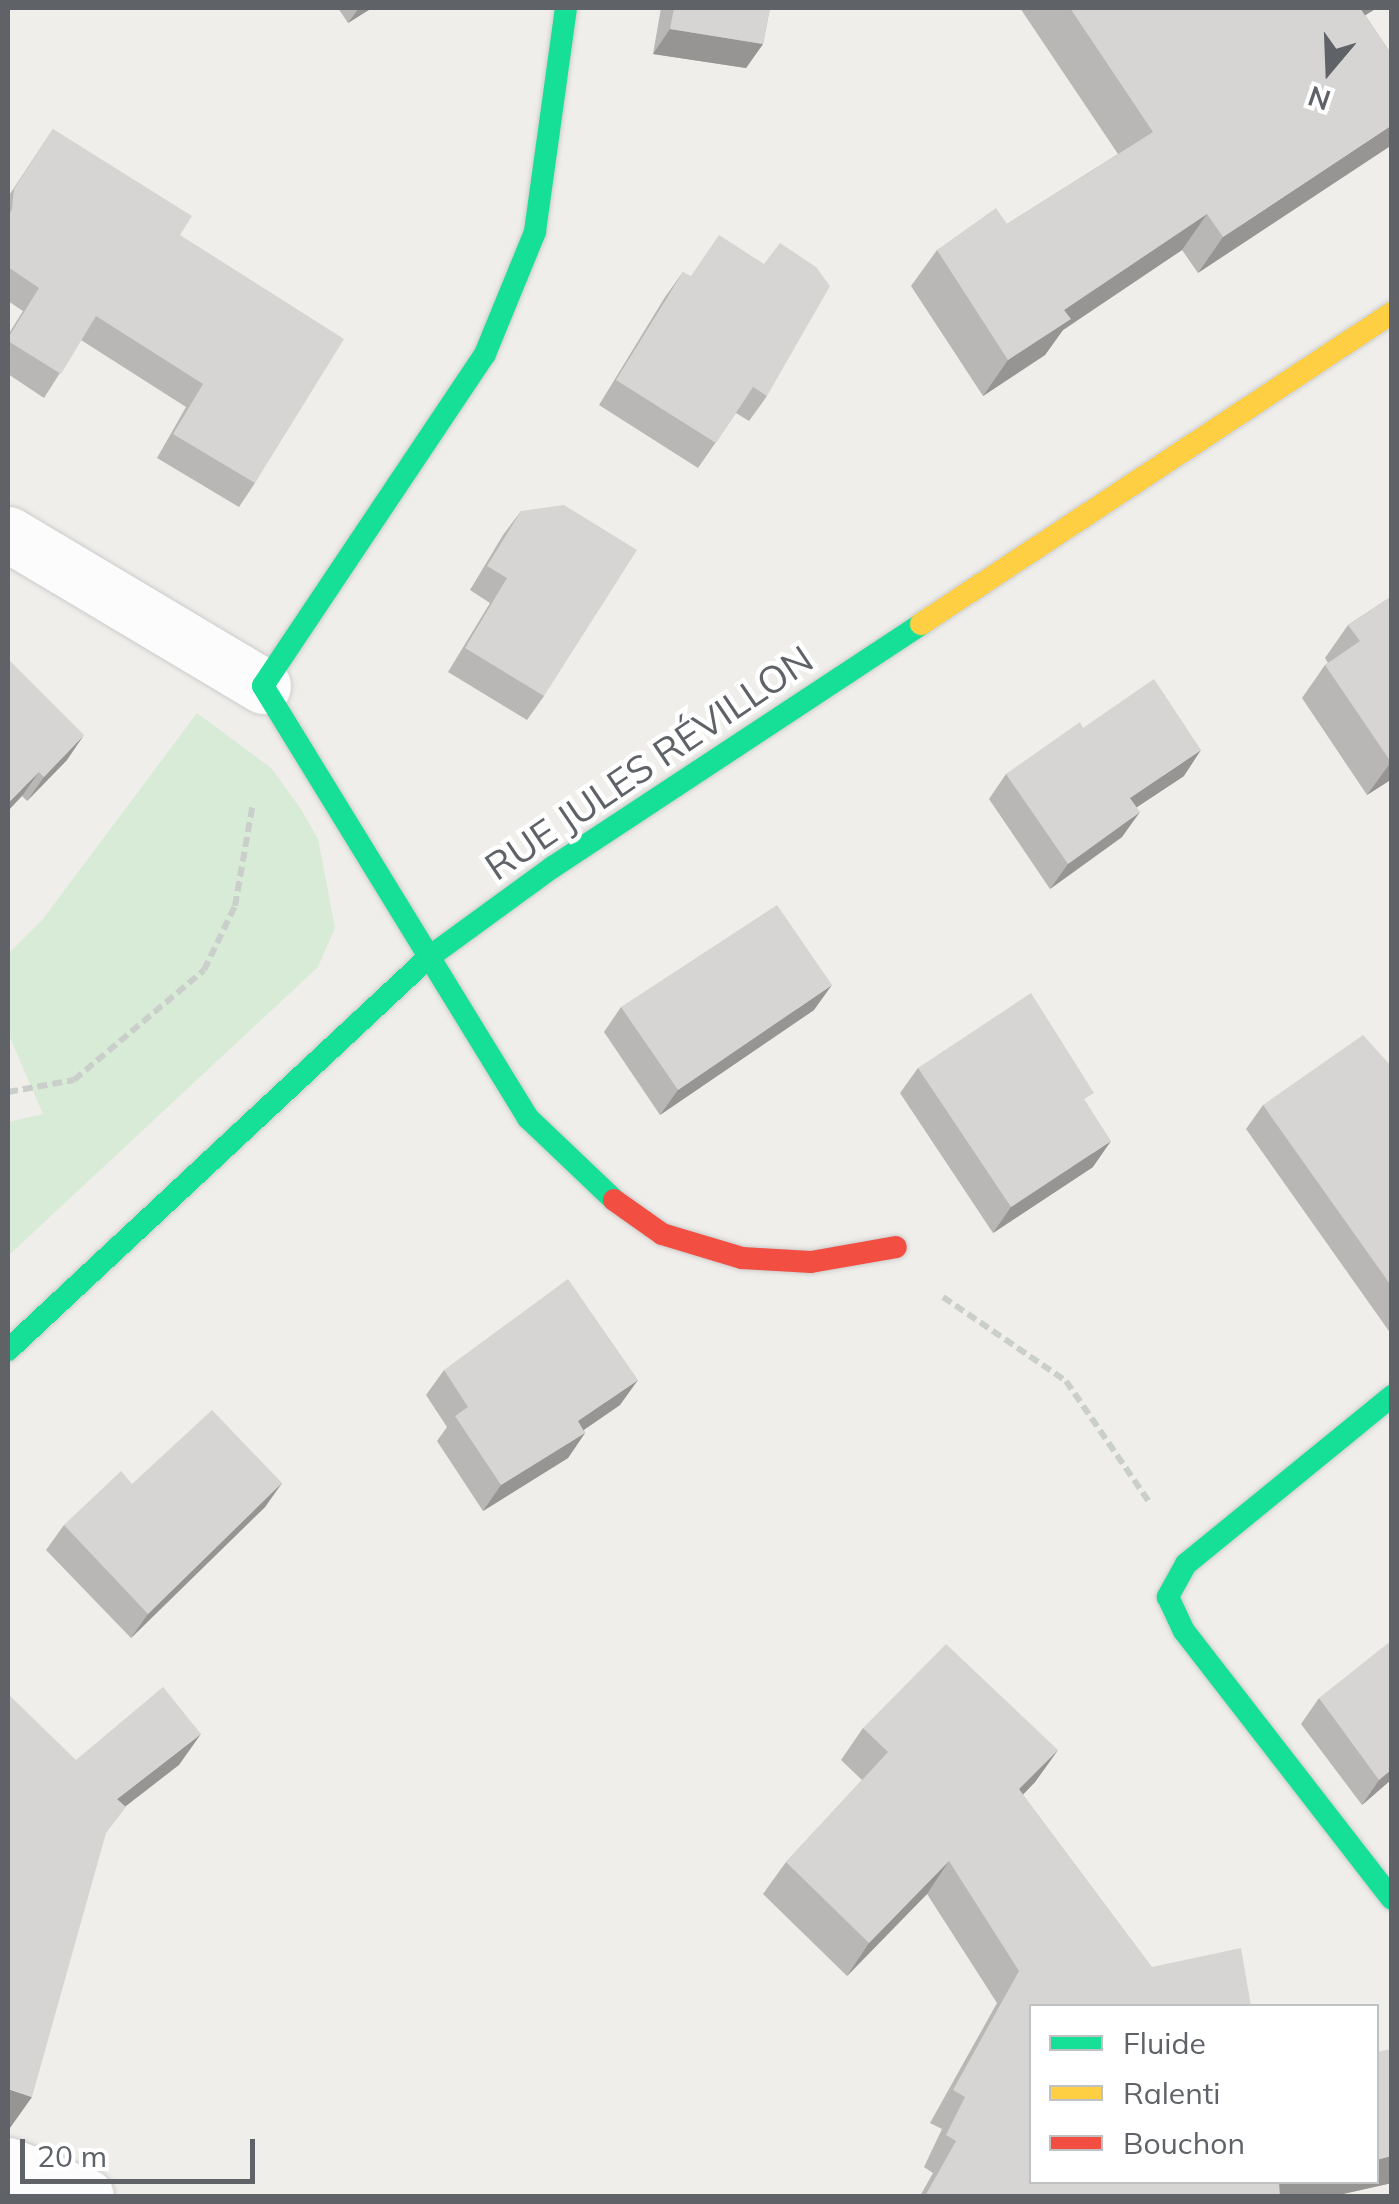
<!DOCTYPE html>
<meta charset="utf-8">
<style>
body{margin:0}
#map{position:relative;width:1399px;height:2204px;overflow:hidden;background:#efeeea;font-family:Mulish,sans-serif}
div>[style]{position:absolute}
.green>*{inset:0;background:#d8ebd6}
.path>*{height:6px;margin-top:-3px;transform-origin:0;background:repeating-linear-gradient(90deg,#cacfcc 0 10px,transparent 0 15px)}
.roads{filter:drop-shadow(0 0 2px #cbcccc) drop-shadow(0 0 2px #cbcccc)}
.street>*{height:55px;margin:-27.5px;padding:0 27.5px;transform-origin:27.5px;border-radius:27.5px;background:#fdfcfc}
.fast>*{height:22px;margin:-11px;padding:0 11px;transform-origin:11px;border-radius:11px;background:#16e098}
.slow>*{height:22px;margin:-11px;padding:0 11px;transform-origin:11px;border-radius:11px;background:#ffcf43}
.jam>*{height:22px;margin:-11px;padding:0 11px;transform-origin:11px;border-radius:11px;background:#f24e42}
.wall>*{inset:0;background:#b8b7b5}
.shaded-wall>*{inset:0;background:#969594}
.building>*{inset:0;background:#d6d5d3}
span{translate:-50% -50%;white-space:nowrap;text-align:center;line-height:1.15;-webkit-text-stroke:9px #fff;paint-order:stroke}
.street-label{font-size:38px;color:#5f6368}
.frame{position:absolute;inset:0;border:10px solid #5f6368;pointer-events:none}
.legend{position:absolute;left:1029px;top:2004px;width:350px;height:180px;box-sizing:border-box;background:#fff;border:2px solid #bfc1c3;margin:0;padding:12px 18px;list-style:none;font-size:30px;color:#5f6368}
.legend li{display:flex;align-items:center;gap:20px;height:50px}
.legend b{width:50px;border:2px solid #bfc1c3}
.north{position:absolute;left:1279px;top:20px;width:100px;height:100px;-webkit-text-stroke:8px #fff;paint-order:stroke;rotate:199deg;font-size:28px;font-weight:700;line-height:40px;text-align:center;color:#5f6368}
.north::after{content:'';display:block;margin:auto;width:35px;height:45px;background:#5f6368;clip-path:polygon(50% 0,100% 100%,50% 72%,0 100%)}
.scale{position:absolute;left:20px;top:2139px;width:235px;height:45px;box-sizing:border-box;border:5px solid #5f6368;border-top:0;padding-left:12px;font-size:30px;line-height:35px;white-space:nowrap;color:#5f6368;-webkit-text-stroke:8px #fff;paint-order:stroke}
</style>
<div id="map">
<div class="green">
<div style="clip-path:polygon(197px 713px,271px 768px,301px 809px,318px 839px,335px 928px,318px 967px,8px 1256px,8px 1122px,43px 1114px,8px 1033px,8px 954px,43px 919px)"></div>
</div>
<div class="path">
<div style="left:8px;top:1092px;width:67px;rotate:-10.3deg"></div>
<div style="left:74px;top:1080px;width:170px;rotate:-40.2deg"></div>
<div style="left:204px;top:970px;width:71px;rotate:-64.2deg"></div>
<div style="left:235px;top:906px;width:105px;rotate:-80.1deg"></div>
<div style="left:943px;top:1297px;width:149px;rotate:34.3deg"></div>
<div style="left:1066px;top:1381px;width:148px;rotate:55.5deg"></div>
</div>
<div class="roads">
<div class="street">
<div style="left:8px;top:534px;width:297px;rotate:30.8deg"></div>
<div style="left:8px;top:2165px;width:84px;rotate:21.7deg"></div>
</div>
<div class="fast">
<div style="left:566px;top:8px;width:226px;rotate:97.9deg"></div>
<div style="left:535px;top:232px;width:132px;rotate:112.3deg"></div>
<div style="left:485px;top:354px;width:399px;rotate:123.8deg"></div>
<div style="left:263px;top:686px;width:507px;rotate:58.47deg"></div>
<div style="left:528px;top:1118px;width:119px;rotate:43.6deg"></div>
<div style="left:8px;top:1350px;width:575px;rotate:-43.03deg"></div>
<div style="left:428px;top:958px;width:155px;rotate:-36.1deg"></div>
<div style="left:553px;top:867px;width:441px;rotate:-33.4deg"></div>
<div style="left:1392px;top:1396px;width:266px;rotate:140.8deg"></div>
<div style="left:1186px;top:1564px;width:38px;rotate:119deg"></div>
<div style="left:1168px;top:1597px;width:38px;rotate:65deg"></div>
<div style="left:1184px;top:1631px;width:339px;rotate:52.2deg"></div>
</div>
<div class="slow">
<div style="left:921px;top:624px;width:564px;rotate:-33.44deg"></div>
</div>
<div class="jam">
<div style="left:614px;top:1200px;width:59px;rotate:35.3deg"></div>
<div style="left:662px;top:1234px;width:84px;rotate:16.7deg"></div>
<div style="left:742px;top:1258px;width:69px;rotate:3.3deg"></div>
<div style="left:811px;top:1262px;width:86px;rotate:-10deg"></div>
</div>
</div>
<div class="wall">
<div style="clip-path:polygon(338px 8px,372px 8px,348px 23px)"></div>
<div style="clip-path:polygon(661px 8px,770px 8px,763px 44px,746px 68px,653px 54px)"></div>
<div style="clip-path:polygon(1020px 8px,1377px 8px,1365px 15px,1392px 55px,1198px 273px,1182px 250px,1063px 330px,1045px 355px,983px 396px,911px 286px,937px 250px,1007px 224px,1118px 154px)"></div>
<div style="clip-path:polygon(53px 129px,180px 235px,255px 483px,239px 507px,157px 458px,186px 407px,81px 340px,44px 398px,8px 374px,8px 335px,23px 311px,8px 301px,8px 197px)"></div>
<div style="clip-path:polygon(683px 272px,767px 396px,749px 421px,736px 413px,698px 468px,599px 405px,665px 297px)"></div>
<div style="clip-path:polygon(521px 511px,544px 696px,527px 720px,448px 672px,490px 603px,470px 590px,503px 535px)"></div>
<div style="clip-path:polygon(1392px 596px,1392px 779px,1367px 795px,1302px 698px,1325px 665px,1328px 663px,1325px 658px,1348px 625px)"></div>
<div style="clip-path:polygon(8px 659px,67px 760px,27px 801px,22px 796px)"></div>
<div style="clip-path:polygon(1006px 774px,1184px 776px,1137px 807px,1122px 837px,1050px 889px,989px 799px)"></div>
<div style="clip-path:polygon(621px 1007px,814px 1010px,660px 1115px,604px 1032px)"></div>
<div style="clip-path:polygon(1392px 1067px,1391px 1334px,1246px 1129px,1263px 1105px)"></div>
<div style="clip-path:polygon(918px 1068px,1087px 1103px,1093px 1167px,993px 1233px,900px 1093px)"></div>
<div style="clip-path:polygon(444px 1370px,620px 1405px,584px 1430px,585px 1433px,568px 1458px,483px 1511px,437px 1441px,447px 1427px,426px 1395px)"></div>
<div style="clip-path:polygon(282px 1483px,265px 1507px,131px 1638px,46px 1550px,64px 1525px,132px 1484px)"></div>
<div style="clip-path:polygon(1319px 1698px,1392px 1779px,1362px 1805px,1301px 1724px)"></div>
<div style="clip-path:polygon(863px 1728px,1058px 1750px,1035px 1782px,1023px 1794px,1032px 2182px,1392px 2049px,1392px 2183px,1334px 2196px,920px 2196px,933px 2173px,924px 2167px,942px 2129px,930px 2123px,997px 2003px,927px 1894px,847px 1976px,763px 1894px,786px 1862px,862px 1780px,841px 1760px)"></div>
</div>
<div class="shaded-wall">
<div style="clip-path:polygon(359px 8px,372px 8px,348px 23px)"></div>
<div style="clip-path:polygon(1350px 8px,1377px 8px,1330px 37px)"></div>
<div style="clip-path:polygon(670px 29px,763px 44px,746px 68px,653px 54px)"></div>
<div style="clip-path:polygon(1392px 125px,1392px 145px,1198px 273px,1223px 237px)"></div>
<div style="clip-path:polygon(1207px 214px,1182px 250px,1063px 330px,1045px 355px,983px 396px,1008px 360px,1064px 310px)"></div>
<div style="clip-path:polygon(84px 735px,67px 760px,27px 801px,44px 777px)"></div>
<div style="clip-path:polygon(1201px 750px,1184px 776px,1113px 823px,1130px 798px)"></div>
<div style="clip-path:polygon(1392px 761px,1392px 779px,1367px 795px,1391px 762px)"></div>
<div style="clip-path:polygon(39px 772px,22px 796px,8px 811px,8px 803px)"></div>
<div style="clip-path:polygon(1140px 812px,1122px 837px,1050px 889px,1068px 864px)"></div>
<div style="clip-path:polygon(832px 985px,814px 1010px,660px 1115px,678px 1090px)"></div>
<div style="clip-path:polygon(1111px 1141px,1093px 1167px,993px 1233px,1011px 1207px)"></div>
<div style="clip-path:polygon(638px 1380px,620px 1405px,560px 1446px,578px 1421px)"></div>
<div style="clip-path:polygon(585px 1433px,568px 1458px,483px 1511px,501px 1485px)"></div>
<div style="clip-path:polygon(282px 1483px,265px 1507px,131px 1638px,148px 1614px)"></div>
<div style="clip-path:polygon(201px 1734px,179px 1765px,95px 1830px,117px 1799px)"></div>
<div style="clip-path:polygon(1058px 1750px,1035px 1782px,997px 1822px,1019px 1789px)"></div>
<div style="clip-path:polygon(1392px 1769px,1392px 1779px,1362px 1805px,1379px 1780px)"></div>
<div style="clip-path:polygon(949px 1861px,927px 1894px,847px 1976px,869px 1943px)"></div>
<div style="clip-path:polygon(8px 2089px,32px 2097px,10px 2128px,8px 2127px)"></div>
<div style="clip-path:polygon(1392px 2156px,1392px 2183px,1334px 2196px,1269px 2196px,1281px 2182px,1376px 2182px,1376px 2160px)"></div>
</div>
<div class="building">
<div style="clip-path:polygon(674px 8px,770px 8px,763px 44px,670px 29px)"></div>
<div style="clip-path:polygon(1070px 8px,1360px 8px,1392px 55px,1392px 125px,1223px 237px,1207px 214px,1064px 310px,1071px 319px,1008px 360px,937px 250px,996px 208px,1007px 224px,1153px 132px)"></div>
<div style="clip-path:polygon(53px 129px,192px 216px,180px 235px,344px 339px,255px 483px,173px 434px,203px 384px,96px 316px,61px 374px,8px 341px,8px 338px,39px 288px,8px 267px,8px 217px,12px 209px,14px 189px)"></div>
<div style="clip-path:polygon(719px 235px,764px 264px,780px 243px,816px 267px,830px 286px,767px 396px,753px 387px,716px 443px,616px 380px,683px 272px,691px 276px)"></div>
<div style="clip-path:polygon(564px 505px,637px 550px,544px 696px,465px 648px,507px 578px,487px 566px,521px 511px)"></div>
<div style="clip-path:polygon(1392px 596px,1392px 761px,1391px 762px,1325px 665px,1360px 641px,1348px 625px)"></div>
<div style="clip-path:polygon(8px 659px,84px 735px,44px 777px,39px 772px,8px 803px)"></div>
<div style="clip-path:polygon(1154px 679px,1201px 750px,1130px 798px,1140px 812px,1068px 864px,1006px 774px,1080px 722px,1083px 728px)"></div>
<div style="clip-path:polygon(777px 905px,832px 985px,678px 1090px,621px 1007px)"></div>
<div style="clip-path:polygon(1031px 993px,1094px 1093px,1084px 1099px,1111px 1141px,1011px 1207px,918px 1068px)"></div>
<div style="clip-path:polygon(1363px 1035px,1392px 1067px,1392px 1287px,1263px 1105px)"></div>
<div style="clip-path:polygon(568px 1279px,638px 1380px,578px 1421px,585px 1433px,501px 1485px,455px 1416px,468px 1407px,444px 1370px)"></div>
<div style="clip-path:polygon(212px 1410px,282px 1483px,148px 1614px,64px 1525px,121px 1471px,132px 1484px)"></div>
<div style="clip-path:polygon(1392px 1640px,1392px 1769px,1379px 1780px,1319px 1698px)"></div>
<div style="clip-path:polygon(946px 1644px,1058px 1750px,1019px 1789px,1152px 1967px,1241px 1948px,1251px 2006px,1032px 2006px,1032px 2182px,1281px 2182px,1279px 2182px,1280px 2196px,925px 2196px,956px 2141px,946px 2135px,965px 2097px,953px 2090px,1019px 1971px,949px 1861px,869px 1943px,786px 1862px,888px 1752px,863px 1728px)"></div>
<div style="clip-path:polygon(163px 1687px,201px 1734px,117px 1799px,126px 1807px,106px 1833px,32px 2097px,8px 2089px,8px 1694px,76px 1760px)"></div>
<div style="clip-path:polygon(1392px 2049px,1392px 2156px,1376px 2160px,1376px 2052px)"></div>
</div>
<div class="street-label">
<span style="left:649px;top:763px;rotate:-34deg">RUE JULES RÉVILLON</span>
</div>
<div class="frame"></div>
<ul class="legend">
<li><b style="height:12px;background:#16e098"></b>Fluide</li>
<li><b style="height:12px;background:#ffcf43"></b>Ralenti</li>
<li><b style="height:12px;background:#f24e42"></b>Bouchon</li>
</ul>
<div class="north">N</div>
<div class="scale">20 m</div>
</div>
